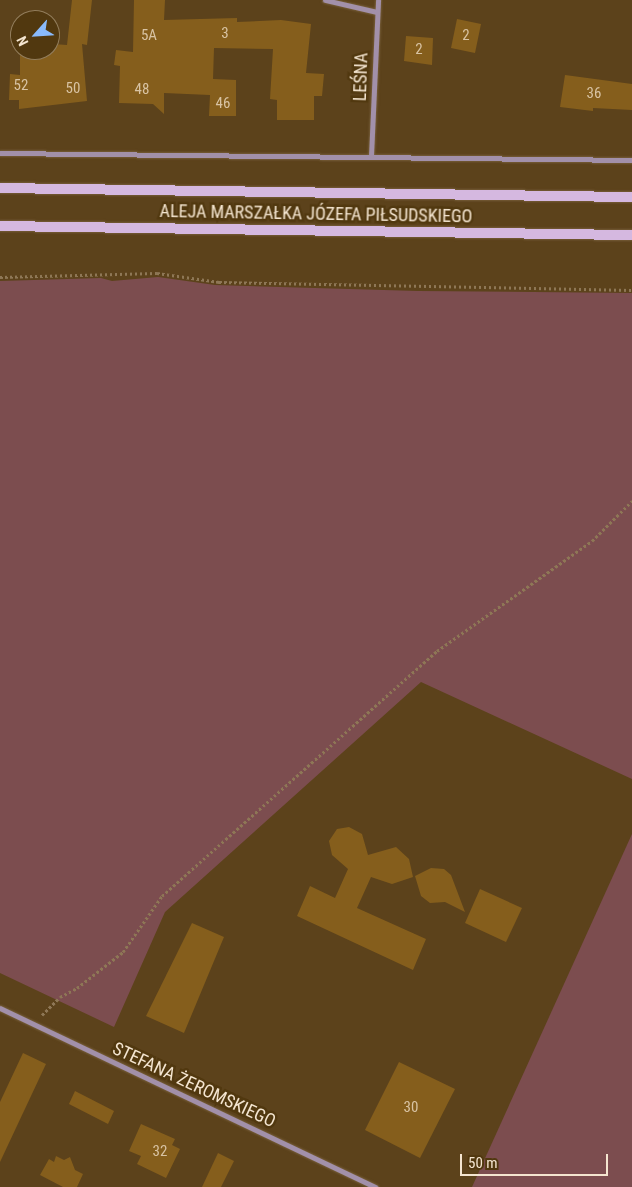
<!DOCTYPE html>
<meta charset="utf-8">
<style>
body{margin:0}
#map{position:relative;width:632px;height:1187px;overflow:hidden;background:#5c421b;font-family:"Roboto Condensed",sans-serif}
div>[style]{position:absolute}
.green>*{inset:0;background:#7c4d4f}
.building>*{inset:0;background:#855e1c}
.path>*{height:3px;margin-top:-1.5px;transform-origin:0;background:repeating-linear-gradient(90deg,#8e7756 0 2.5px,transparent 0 5px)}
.roads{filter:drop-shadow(0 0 1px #775f3c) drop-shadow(0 0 1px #775f3c)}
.street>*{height:5px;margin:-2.5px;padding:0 2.5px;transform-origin:2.5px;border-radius:2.5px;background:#a290aa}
.secondary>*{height:10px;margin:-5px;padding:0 5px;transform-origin:5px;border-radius:5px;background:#d5b8e0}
span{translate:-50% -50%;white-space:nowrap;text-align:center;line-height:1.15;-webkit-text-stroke:5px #51380f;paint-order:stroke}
.number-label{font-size:15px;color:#d8c3a3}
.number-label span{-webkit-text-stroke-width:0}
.street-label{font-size:18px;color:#f4e5d0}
.north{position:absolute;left:10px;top:10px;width:50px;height:50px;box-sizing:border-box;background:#51380f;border:1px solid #927d5c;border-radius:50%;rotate:244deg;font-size:14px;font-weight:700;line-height:20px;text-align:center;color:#f4e5d0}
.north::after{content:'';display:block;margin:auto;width:18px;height:22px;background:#89bafc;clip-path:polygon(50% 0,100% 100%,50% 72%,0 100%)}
.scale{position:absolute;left:460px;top:1154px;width:148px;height:22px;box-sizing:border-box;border:2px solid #f4e5d0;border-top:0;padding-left:6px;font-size:15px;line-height:18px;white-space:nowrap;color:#f4e5d0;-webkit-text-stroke:4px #51380f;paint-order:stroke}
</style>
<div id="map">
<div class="green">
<div style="clip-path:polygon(158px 277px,215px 285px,418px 291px,632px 293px,632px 779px,421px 682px,165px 912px,114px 1027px,0 973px,0 281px,101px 278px,112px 281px)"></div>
<div style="clip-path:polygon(632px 834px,632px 1187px,472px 1187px)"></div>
</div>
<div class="building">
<div style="clip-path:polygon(72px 0,92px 0,87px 45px,82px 44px,87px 101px,19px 109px,19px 100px,9px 100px,10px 74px,20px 75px,20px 50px,52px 51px,53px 44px,67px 45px)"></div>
<div style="clip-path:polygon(134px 0,165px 0,164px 20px,237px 18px,237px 22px,281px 20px,311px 24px,306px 73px,324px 74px,322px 96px,314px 96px,314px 120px,277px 120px,277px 100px,270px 99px,273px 49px,214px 48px,213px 79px,236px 80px,236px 116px,209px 116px,210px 95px,164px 93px,164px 114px,153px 104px,119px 103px,120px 66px,114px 65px,116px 50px,133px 52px)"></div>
<div style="clip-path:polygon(457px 19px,481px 24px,475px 53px,451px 48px)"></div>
<div style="clip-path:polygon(406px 36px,433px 38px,432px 65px,404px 61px)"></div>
<div style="clip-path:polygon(565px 75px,632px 84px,632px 110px,593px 108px,593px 111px,560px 107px)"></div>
<div style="clip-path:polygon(349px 827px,362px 834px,368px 855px,396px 847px,409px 859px,413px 877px,392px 884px,371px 877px,357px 908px,426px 939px,413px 970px,297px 916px,310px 886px,335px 898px,348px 869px,332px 855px,329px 841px,337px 829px)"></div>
<div style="clip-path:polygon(431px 868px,444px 869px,451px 875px,465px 912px,445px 902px,430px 903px,421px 896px,415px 876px)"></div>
<div style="clip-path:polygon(480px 889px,522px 908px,506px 942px,465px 923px)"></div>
<div style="clip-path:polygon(192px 923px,224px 937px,184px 1033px,146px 1016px)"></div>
<div style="clip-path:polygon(23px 1053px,46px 1064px,0 1162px,0 1102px)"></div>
<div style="clip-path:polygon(399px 1062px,455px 1089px,420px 1158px,365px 1130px)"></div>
<div style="clip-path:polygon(75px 1091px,114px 1111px,108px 1124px,69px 1104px)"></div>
<div style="clip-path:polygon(141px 1124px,175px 1139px,172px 1145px,180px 1149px,166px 1178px,137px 1164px,141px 1156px,129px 1151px)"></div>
<div style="clip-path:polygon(218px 1153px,234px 1161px,221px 1187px,202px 1187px)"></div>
<div style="clip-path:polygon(56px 1156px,64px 1160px,70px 1157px,75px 1170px,83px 1174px,77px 1187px,63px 1187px,40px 1175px,49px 1159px,54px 1162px)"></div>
</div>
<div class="path">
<div style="left:0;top:277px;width:157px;rotate:-1.5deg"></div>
<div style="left:157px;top:273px;width:63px;rotate:8.3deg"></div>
<div style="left:219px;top:282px;width:413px;rotate:1.1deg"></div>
<div style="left:42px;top:1015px;width:25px;rotate:-45deg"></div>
<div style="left:60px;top:997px;width:19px;rotate:-28deg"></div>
<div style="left:77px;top:988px;width:58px;rotate:-38deg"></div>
<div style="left:123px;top:952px;width:68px;rotate:-55.1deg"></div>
<div style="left:162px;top:896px;width:368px;rotate:-41.7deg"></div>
<div style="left:437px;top:651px;width:190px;rotate:-35.4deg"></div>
<div style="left:592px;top:541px;width:57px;rotate:-45deg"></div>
</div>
<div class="roads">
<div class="street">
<div style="left:325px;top:0;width:53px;rotate:13deg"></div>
<div style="left:0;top:153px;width:632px;rotate:0.63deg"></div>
<div style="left:371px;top:156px;width:156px;rotate:-87.4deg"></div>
<div style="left:0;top:1008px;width:416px;rotate:25.5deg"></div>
</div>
<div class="secondary">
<div style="left:0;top:188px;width:632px;rotate:0.82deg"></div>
<div style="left:0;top:226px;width:632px;rotate:0.82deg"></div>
</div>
</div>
<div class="number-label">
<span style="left:225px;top:34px">3</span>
<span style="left:149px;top:36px">5A</span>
<span style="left:466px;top:36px">2</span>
<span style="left:419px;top:50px">2</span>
<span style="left:21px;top:86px">52</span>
<span style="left:73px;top:89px">50</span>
<span style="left:142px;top:90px">48</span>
<span style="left:594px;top:94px">36</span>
<span style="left:223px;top:104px">46</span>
<span style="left:411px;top:1108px">30</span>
<span style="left:160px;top:1152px">32</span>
</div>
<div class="street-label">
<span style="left:361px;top:77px;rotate:-88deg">LEŚNA</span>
<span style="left:316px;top:214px;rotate:1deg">ALEJA MARSZAŁKA JÓZEFA PIŁSUDSKIEGO</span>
<span style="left:194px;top:1085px;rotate:25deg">STEFANA ŻEROMSKIEGO</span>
</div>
<div class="north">N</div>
<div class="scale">50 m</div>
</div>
